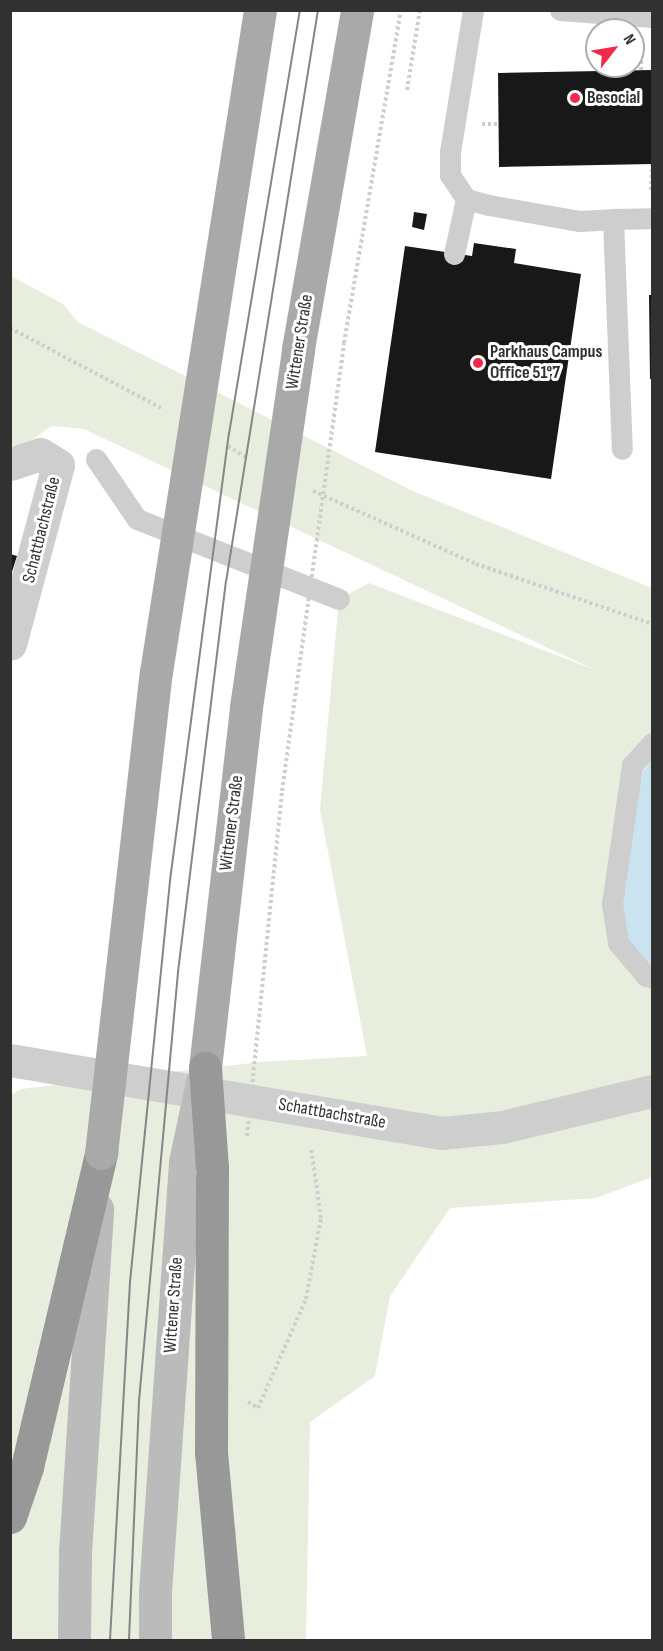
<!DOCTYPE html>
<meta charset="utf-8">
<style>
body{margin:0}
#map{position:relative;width:663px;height:1651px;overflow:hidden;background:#fff;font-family:"Sofia Sans Condensed",sans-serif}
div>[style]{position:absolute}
.green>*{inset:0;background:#e8eede}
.water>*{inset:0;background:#c9e4ef}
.building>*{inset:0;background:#181818}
.path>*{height:4px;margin-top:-2px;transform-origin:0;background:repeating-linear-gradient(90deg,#cecece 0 3px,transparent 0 6px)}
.service>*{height:21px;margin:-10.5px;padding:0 10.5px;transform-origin:10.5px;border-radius:10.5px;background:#cecece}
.minor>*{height:33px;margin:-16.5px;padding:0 16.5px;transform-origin:16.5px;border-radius:16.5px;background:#cecece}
.secondary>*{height:33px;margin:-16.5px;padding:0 16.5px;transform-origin:16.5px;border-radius:16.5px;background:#bbb}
.motorway>*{height:33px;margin:-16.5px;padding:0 16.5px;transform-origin:16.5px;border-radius:16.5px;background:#989898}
.tram>*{height:1.5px;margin:-0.75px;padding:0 0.75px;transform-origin:0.75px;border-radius:0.75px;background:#868686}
.path-bridge>*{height:4px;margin-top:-2px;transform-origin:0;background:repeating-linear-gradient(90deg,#cecece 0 3px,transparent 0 6px)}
.secondary-bridge>*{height:33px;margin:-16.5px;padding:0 16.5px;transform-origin:16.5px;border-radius:16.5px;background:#bbb}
.primary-bridge>*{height:33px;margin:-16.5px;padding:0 16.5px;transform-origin:16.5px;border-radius:16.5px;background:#a9a9a9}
.motorway-bridge>*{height:33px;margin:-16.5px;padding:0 16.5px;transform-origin:16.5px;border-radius:16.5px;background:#989898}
.dots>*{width:16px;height:16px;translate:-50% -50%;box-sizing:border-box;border:3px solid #fff;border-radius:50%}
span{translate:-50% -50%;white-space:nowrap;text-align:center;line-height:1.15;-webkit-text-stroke:6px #fff;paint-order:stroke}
.poi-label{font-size:18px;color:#313131;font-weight:700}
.left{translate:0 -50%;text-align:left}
.street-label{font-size:18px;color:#313131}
.frame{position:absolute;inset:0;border:12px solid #313131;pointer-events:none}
.north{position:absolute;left:585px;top:18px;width:60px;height:60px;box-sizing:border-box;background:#fff;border:2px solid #adadad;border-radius:50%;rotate:59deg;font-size:16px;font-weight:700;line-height:24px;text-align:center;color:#313131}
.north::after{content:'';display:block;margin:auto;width:21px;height:27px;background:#f12a4b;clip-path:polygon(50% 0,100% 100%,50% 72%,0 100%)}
</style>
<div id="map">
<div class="green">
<div style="clip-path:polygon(11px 276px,63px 304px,78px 322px,413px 491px,652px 588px,652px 1177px,596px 1198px,450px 1208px,390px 1296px,375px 1376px,310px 1422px,306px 1640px,11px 1640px,11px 1095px,21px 1089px,260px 1062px,367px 1056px,320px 810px,339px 599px,369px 583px,595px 670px,84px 429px,51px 426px,22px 447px,11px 445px)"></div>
</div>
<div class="water">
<div style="clip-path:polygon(652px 758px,652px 969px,627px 942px,622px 910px,638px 780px)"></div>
</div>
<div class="building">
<div style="clip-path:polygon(652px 70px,652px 164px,499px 167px,498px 73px)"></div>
<div style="clip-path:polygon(414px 212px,427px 214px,424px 230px,412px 227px)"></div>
<div style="clip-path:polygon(474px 243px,516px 249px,514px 263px,581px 274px,551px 479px,375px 452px,405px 246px,472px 256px)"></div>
<div style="clip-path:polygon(649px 295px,652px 295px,652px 379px,650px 379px)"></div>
<div style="clip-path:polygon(10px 554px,17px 556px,11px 575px,10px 575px)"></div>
</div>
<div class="path">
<div style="left:641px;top:70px;width:26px;rotate:-88deg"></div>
<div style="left:407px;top:90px;width:81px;rotate:-80.8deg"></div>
<div style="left:482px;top:124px;width:17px"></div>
<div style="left:651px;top:190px;width:26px;rotate:-88deg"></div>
<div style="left:10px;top:328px;width:171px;rotate:27.9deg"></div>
<div style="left:228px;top:446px;width:22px;rotate:32deg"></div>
<div style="left:313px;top:491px;width:179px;rotate:24.1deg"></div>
<div style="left:476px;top:564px;width:186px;rotate:18.8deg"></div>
<div style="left:248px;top:1402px;width:12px;rotate:31deg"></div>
<div style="left:258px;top:1408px;width:119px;rotate:-66.2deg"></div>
<div style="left:306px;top:1299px;width:82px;rotate:-79.5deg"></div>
<div style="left:321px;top:1218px;width:72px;rotate:-98deg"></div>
</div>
<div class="service">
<div style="left:473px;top:10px;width:144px;rotate:99.2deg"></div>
<div style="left:450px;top:152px;width:23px;rotate:90deg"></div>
<div style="left:450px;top:175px;width:29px;rotate:56deg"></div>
<div style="left:466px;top:199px;width:24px;rotate:15deg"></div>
<div style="left:489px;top:205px;width:91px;rotate:10.1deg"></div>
<div style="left:579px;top:221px;width:34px;rotate:-3deg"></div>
<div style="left:613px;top:219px;width:230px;rotate:87.8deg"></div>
<div style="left:560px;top:10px;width:92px;rotate:4.4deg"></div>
<div style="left:613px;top:219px;width:39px;rotate:-1deg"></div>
<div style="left:454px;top:254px;width:56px;rotate:-77.7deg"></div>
<div style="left:96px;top:459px;width:73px;rotate:55.7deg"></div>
<div style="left:137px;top:519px;width:217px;rotate:21.6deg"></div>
<div style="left:652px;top:743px;width:30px;rotate:132deg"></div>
<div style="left:632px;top:765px;width:140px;rotate:98.2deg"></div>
<div style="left:612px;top:904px;width:39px;rotate:81deg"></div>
<div style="left:618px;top:943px;width:43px;rotate:49.7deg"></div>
<div style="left:646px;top:976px;width:6px;rotate:18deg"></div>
</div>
<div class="minor">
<div style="left:10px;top:464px;width:32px;rotate:-18deg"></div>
<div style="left:40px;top:454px;width:21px;rotate:31deg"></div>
<div style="left:58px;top:465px;width:185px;rotate:105deg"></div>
<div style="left:10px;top:1060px;width:437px;rotate:9.6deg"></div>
<div style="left:441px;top:1133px;width:61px;rotate:-5.6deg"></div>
<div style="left:502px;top:1127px;width:154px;rotate:-13.5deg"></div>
</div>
<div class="secondary">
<div style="left:74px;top:1640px;width:88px;rotate:-89.3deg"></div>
<div style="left:75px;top:1552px;width:344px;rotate:-86.3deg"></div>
<div style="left:155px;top:1640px;width:48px;rotate:-90deg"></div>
<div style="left:155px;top:1592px;width:431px;rotate:-86deg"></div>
</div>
<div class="motorway">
<div style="left:212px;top:1167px;width:285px;rotate:90.2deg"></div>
<div style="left:211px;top:1452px;width:189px;rotate:84.8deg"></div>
<div style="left:10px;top:1517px;width:53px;rotate:-71.2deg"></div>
<div style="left:27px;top:1467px;width:323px;rotate:-76.7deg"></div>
</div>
<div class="tram">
<div style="left:110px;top:1640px;width:359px;rotate:-86.8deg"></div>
<div style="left:130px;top:1282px;width:411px;rotate:-84.3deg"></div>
<div style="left:171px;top:873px;width:443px;rotate:-82.5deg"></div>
<div style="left:229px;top:434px;width:430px;rotate:-80.5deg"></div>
<div style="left:129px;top:1640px;width:239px;rotate:-87.6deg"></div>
<div style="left:139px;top:1401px;width:431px;rotate:-84.8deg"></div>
<div style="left:178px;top:972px;width:393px;rotate:-83deg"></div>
<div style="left:226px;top:582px;width:579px;rotate:-80.86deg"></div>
</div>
<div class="path-bridge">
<div style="left:247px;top:1136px;width:347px;rotate:-84.2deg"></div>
<div style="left:282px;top:791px;width:452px;rotate:-82.1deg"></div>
<div style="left:344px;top:343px;width:338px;rotate:-80.3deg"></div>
</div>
<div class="secondary-bridge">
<div style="left:185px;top:1162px;width:82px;rotate:-78deg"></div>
</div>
<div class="primary-bridge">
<div style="left:205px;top:1068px;width:363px;rotate:-83.5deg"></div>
<div style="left:246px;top:707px;width:362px;rotate:-81.7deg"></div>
<div style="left:298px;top:349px;width:344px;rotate:-80.1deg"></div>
<div style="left:101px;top:1153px;width:484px;rotate:-83.5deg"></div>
<div style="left:156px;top:672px;width:670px;rotate:-81.07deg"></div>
</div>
<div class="motorway-bridge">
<div style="left:205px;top:1068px;width:99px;rotate:86deg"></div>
</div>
<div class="dots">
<div style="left:575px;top:98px;background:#f12a4b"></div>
<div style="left:478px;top:363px;background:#f12a4b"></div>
</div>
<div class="poi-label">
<span class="left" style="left:587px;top:98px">Besocial</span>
<span class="left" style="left:490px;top:363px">Parkhaus Campus<br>Office 51°7</span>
</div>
<div class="street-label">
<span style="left:300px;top:342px;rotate:-81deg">Wittener Straße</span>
<span style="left:42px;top:530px;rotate:-76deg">Schattbachstraße</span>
<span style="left:232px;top:823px;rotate:-83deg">Wittener Straße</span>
<span style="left:332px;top:1114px;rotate:10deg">Schattbachstraße</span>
<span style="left:174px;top:1305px;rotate:-86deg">Wittener Straße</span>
</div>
<div class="frame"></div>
<div class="north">N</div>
</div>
